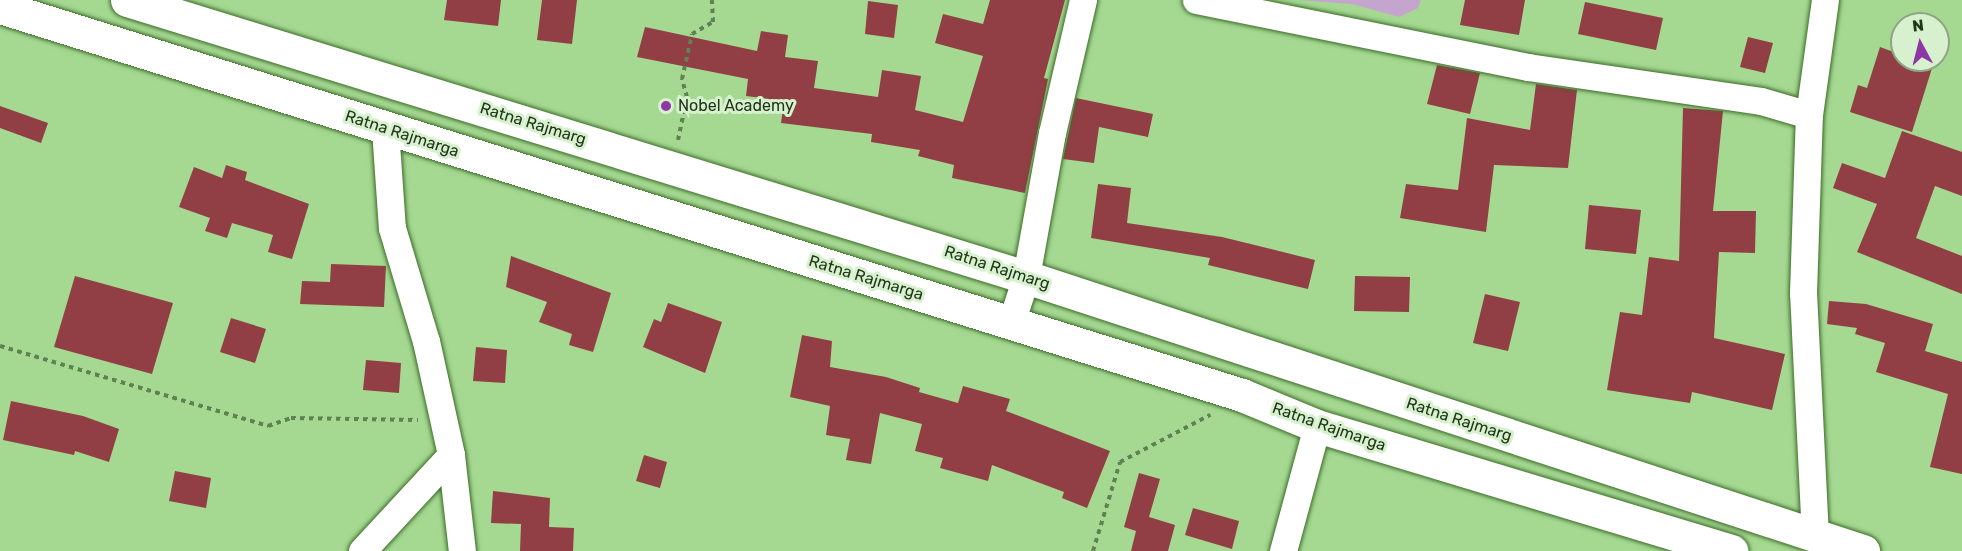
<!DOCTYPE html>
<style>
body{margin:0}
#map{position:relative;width:1962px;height:551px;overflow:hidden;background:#a5d992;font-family:Rubik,sans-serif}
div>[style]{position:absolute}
.green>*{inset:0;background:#c4a5ce}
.building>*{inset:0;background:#913f45}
.path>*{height:4px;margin-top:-2px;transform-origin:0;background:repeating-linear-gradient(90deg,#5f8252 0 4.5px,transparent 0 9px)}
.roads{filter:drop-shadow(0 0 2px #3d6c29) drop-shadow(0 0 2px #3d6c29)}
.street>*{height:27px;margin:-13.5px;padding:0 13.5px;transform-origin:13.5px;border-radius:13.5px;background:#fff}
.primary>*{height:33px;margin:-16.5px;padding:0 16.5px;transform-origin:16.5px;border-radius:16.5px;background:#fff}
.dots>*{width:16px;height:16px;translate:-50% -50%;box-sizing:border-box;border:3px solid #d7f1ce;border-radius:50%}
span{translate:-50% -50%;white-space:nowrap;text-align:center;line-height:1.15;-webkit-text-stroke:6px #d7f1ce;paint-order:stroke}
.poi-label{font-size:16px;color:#213519}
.left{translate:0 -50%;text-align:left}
.street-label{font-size:16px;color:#213519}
.north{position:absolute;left:1890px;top:12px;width:60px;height:60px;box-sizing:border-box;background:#d7f1ce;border:2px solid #8ea686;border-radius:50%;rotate:353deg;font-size:16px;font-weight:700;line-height:24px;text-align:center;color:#213519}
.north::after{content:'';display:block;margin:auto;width:21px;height:27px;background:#8c37a5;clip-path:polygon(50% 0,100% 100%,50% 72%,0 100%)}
</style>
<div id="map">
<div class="green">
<div style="clip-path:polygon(1299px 0,1421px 0,1418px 8px,1399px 17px,1352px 4px)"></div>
</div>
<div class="building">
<div style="clip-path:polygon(447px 0,501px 0,498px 26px,444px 20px)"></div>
<div style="clip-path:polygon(542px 0,577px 0,572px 44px,537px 40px)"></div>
<div style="clip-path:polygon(990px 0,1065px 0,1044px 78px,1048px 79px,1025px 193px,952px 178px,954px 165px,918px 156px,920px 150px,871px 142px,872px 134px,781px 123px,784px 101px,746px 96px,748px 79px,637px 57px,645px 27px,757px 51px,761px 31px,788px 35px,785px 57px,818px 61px,814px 88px,878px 97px,882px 70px,921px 76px,915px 110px,963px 122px,983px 56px,935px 43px,943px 14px,983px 24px)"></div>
<div style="clip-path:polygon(1465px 0,1525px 0,1519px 35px,1460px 25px)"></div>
<div style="clip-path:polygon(868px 1px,898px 5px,894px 38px,865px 34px)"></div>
<div style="clip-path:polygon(1585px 2px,1663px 18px,1656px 50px,1578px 34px)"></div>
<div style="clip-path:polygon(1748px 37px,1773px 43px,1765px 73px,1740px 67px)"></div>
<div style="clip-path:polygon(1880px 47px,1902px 55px,1902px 60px,1933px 65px,1912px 132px,1850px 112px,1858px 85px,1867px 88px)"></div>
<div style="clip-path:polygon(1437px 65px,1480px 73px,1470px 114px,1427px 104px)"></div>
<div style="clip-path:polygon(1536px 84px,1577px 90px,1568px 168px,1494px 165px,1486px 232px,1400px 218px,1406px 184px,1458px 190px,1467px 118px,1530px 130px)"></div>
<div style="clip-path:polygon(1076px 98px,1153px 114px,1148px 137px,1099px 127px,1094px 163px,1063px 159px)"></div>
<div style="clip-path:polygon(0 106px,48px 123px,41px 143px,0 128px)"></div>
<div style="clip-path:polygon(1683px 108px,1723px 111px,1713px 211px,1756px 211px,1755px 253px,1719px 252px,1714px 338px,1785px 354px,1772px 410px,1692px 392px,1690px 403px,1607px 390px,1620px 312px,1642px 315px,1649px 257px,1679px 261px)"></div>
<div style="clip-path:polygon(1902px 131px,1962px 152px,1962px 196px,1935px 186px,1916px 238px,1962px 256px,1962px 294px,1857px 252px,1877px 204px,1833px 188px,1842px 163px,1885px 178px)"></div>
<div style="clip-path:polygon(226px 165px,247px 172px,245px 180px,309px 204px,292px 259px,268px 252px,273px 235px,232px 223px,227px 238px,205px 231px,210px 218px,179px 207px,194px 167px,222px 178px)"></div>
<div style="clip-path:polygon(1098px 184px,1131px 188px,1127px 223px,1222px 237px,1315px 260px,1308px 289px,1208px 265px,1210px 258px,1091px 238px)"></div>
<div style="clip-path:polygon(1589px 205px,1641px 210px,1636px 254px,1585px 249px)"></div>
<div style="clip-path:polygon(511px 256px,611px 293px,593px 352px,569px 345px,572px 334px,539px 322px,547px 302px,506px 287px)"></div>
<div style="clip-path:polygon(331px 264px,386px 266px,384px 307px,300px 304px,302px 281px,330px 282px)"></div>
<div style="clip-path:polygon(75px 276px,173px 303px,152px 374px,54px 347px)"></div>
<div style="clip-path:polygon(1355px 276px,1410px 277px,1409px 312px,1354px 311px)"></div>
<div style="clip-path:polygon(1485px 294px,1520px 302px,1508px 351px,1473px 343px)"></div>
<div style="clip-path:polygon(1829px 301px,1866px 304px,1933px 324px,1925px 351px,1962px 362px,1962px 474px,1930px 467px,1948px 394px,1876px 372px,1885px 343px,1855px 334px,1857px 328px,1827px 324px)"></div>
<div style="clip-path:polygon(668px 303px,722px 322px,705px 373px,643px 347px,654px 319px,661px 322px)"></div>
<div style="clip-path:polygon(231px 318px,266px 329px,255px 363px,220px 352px)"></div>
<div style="clip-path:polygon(802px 335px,832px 341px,830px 367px,886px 377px,920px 388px,919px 392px,958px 403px,963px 386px,1010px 399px,1006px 411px,1110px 451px,1087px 508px,1062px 498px,1064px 492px,992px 465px,988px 481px,940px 468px,943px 458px,915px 451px,922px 424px,880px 413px,871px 464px,846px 460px,850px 439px,826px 435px,830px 406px,790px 397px)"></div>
<div style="clip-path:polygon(476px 347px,507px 350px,505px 383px,473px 381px)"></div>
<div style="clip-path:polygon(366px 360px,401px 363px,399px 393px,363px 390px)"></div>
<div style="clip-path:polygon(11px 401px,83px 416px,119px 429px,109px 462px,75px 451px,74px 455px,3px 440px)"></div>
<div style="clip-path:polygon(644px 455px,667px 462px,660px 488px,636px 481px)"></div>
<div style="clip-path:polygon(175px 471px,211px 478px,206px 508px,169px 501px)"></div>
<div style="clip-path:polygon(1139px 473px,1160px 479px,1149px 517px,1175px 525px,1168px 551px,1131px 551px,1136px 531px,1124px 527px)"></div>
<div style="clip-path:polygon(493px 491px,550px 498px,549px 527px,574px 528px,573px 551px,520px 551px,521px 524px,491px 523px)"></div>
<div style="clip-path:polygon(1193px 508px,1239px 521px,1232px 549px,1185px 535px)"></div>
</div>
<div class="path">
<div style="left:678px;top:140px;width:44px;rotate:-78.2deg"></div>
<div style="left:687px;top:97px;width:19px;rotate:-106deg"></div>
<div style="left:682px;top:79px;width:46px;rotate:-77.5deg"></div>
<div style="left:692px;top:34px;width:24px;rotate:-30deg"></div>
<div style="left:713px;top:22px;width:22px;rotate:-93deg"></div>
<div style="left:0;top:346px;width:280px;rotate:16.6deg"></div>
<div style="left:268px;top:426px;width:24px;rotate:-19deg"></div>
<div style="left:291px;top:418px;width:127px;rotate:0.9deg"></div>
<div style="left:1093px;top:551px;width:93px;rotate:-73.1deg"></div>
<div style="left:1120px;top:462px;width:102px;rotate:-27.6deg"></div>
</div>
<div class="roads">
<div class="street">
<div style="left:1196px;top:0;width:339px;rotate:11.4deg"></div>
<div style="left:1528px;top:67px;width:235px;rotate:8.3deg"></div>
<div style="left:1761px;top:101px;width:50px;rotate:16.3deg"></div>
<div style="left:385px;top:129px;width:99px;rotate:86deg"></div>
<div style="left:392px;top:228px;width:118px;rotate:73.3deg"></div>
<div style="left:426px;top:341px;width:117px;rotate:77.6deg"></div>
<div style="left:451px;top:455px;width:97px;rotate:83.5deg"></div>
<div style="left:1011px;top:323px;width:48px;rotate:-71.9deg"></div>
<div style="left:1026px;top:277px;width:146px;rotate:-79.8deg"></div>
<div style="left:1052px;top:133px;width:137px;rotate:-76.9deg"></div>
<div style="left:1815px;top:537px;width:244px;rotate:-92.8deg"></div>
<div style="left:1803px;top:293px;width:178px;rotate:-88.1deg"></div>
<div style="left:1809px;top:115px;width:116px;rotate:-82.1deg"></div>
<div style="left:362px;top:551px;width:131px;rotate:-47.2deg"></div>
<div style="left:1283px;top:551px;width:130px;rotate:-74.8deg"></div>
</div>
<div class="primary">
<div style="left:127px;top:0;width:941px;rotate:17.13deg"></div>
<div style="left:1026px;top:277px;width:881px;rotate:18.13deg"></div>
<div style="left:0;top:7px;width:1301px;rotate:17.35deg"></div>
<div style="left:1242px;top:395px;width:81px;rotate:22.5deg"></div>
<div style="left:1317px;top:426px;width:433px;rotate:16.8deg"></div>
</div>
</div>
<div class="dots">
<div style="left:666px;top:106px;background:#8c37a5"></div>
</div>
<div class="poi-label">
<span class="left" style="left:678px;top:106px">Nobel Academy</span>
</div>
<div class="street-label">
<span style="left:533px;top:124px;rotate:17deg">Ratna Rajmarg</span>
<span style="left:402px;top:134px;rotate:18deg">Ratna Rajmarga</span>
<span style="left:997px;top:268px;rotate:18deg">Ratna Rajmarg</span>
<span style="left:866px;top:278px;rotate:17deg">Ratna Rajmarga</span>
<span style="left:1459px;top:420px;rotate:18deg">Ratna Rajmarg</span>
<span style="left:1329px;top:427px;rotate:19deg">Ratna Rajmarga</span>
</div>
<div class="north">N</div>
</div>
